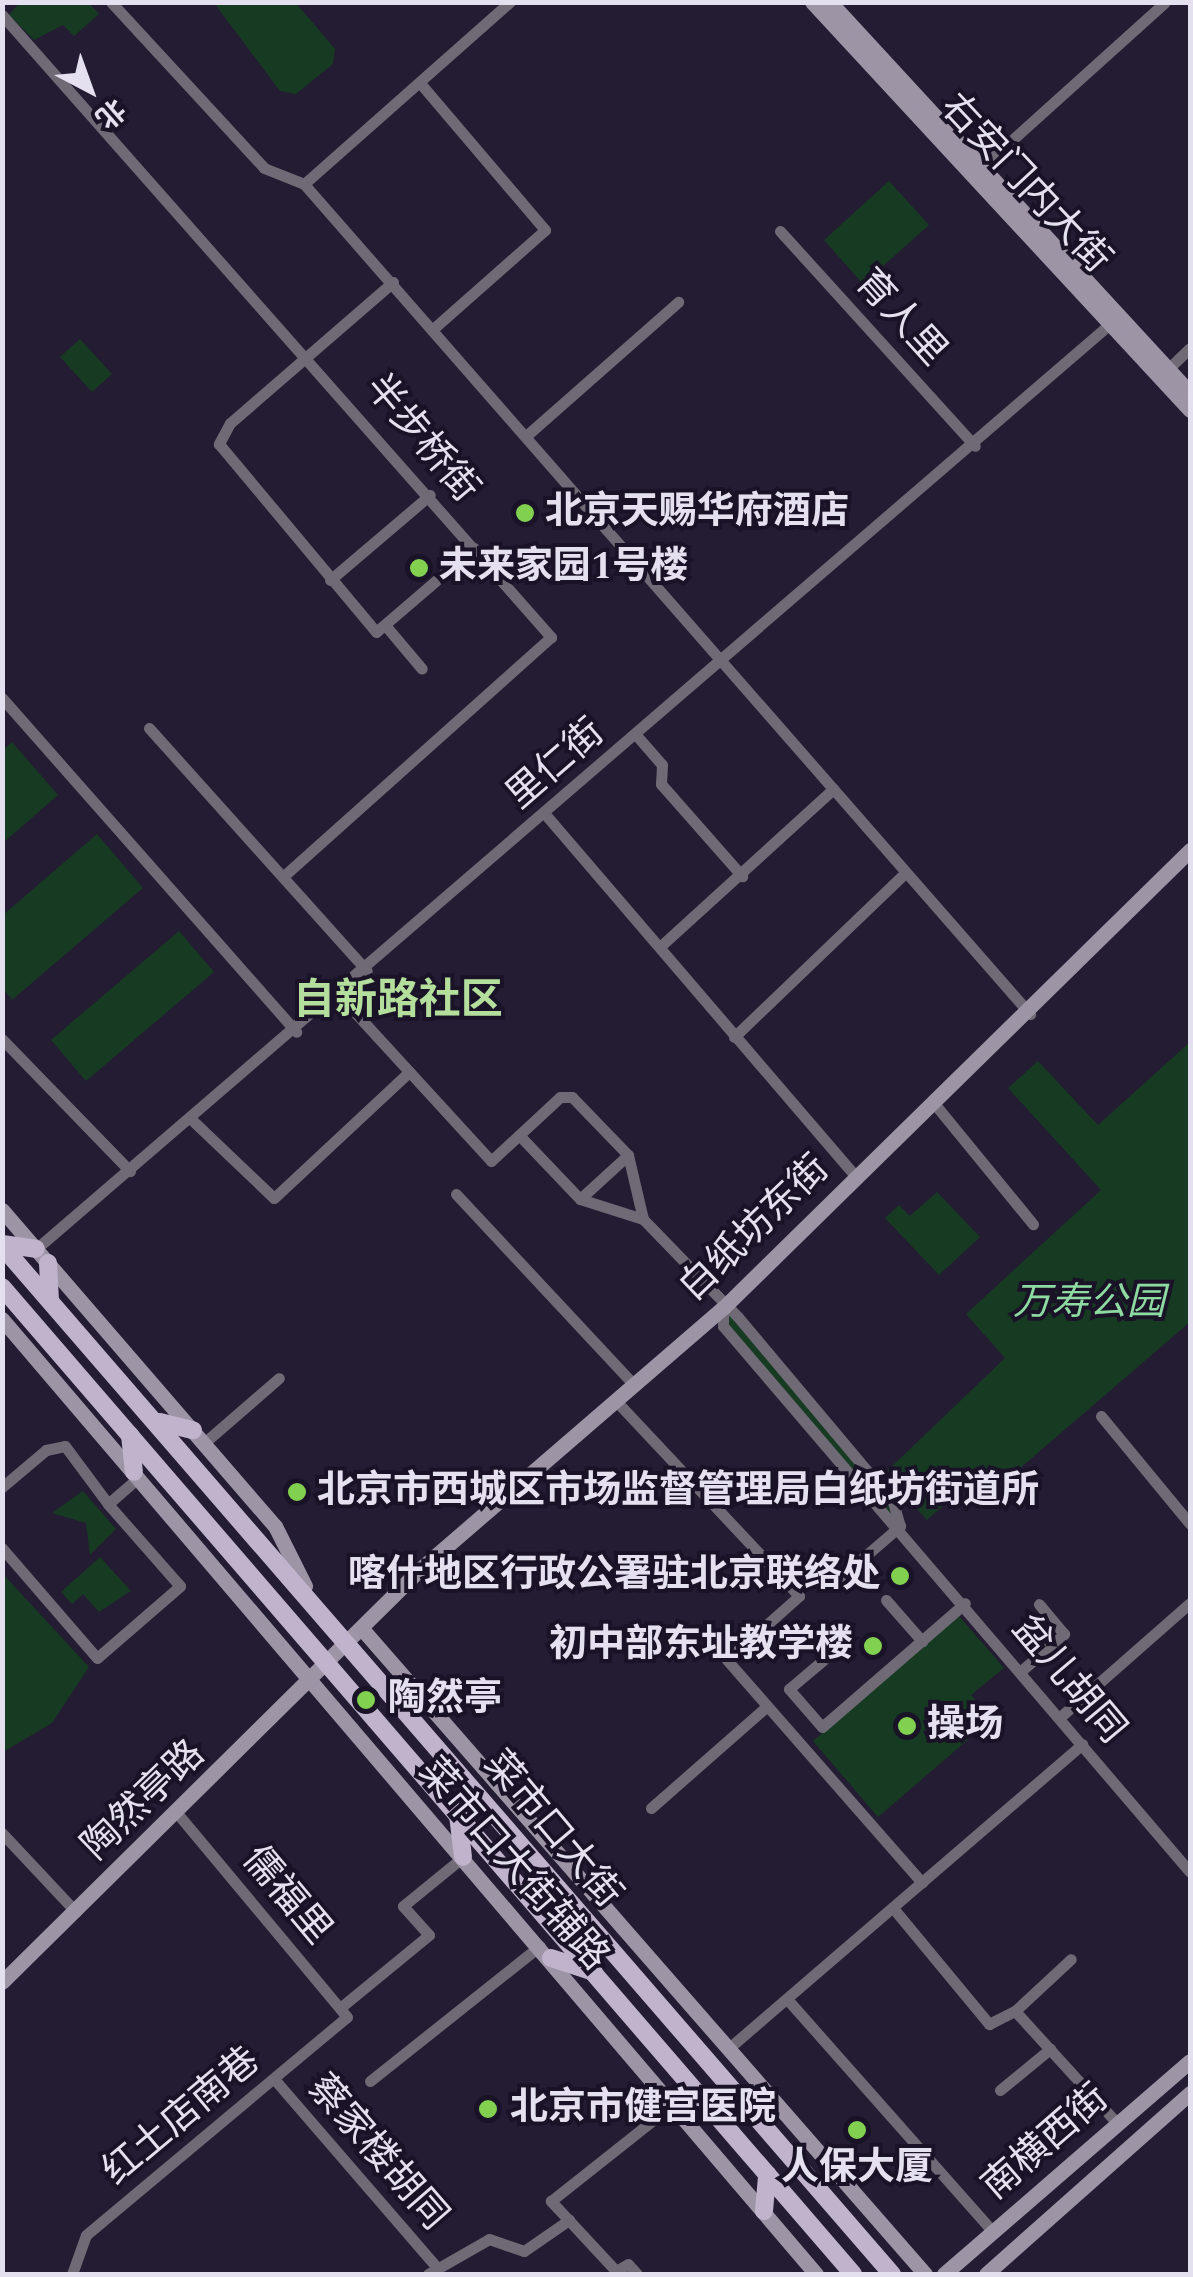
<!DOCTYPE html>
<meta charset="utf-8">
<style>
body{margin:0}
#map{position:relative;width:1193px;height:2277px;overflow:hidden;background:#231c32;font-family:Spectral,"Noto Sans SC",serif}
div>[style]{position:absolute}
.green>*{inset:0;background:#173b22}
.street>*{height:11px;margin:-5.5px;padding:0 5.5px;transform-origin:5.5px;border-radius:5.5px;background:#6f6a75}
.secondary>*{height:15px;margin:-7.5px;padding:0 7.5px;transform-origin:7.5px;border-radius:7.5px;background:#9d94a6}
.primary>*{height:18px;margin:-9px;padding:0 9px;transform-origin:9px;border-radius:9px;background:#c0b4cc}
.dots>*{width:28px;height:28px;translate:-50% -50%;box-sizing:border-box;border:5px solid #1a1328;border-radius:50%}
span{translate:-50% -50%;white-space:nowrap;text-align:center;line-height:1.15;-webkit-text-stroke:8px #1a1328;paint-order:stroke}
.street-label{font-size:38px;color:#e4e0ef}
.poi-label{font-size:38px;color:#e4e0ef;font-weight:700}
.left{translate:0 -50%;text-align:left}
.right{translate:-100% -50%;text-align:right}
.park-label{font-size:38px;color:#8edba2;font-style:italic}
.quarter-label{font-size:42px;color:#b3de9c;font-weight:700}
.frame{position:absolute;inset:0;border:5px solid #e4e0ef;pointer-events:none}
.north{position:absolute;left:40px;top:40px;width:100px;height:100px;-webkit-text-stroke:8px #1a1328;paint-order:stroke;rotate:139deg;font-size:28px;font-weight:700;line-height:40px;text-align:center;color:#e4e0ef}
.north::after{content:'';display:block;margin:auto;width:35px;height:45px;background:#e4e0ef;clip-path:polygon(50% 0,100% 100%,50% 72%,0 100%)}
</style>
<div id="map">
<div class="green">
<div style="clip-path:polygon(20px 2px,89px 3px,99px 14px,74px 36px,63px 25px,34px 40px,9px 15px)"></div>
<div style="clip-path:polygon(214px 3px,296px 3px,335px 49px,333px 64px,296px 94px,280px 91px)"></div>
<div style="clip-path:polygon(889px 181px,929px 225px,863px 284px,824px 240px)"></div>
<div style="clip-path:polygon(80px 339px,112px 374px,92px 392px,60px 357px)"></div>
<div style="clip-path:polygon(12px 742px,58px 795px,3px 843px,3px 750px)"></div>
<div style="clip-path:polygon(97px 834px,143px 888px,12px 1000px,3px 989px,3px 915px)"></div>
<div style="clip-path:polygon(179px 931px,214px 972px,86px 1081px,51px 1040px)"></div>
<div style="clip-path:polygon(1190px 1042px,1190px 1322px,985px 1498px,970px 1482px,927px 1520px,885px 1473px,1005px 1358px,966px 1314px,1101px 1190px,1008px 1088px,1038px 1061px,1098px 1125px)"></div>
<div style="clip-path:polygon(937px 1192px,980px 1237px,939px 1275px,885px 1218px,899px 1205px,910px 1216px)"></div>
<div style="clip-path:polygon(723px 1308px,893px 1502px,900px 1526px,723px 1326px)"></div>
<div style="clip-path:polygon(83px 1491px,116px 1529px,90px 1555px,86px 1523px,52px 1513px)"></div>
<div style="clip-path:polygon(100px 1557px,131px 1591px,99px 1612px,83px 1594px,72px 1604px,61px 1592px)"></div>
<div style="clip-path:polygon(2px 1573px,89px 1667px,52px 1723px,3px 1752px)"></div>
<div style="clip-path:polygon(959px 1616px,1004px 1668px,971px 1695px,992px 1719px,878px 1817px,813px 1741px)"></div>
</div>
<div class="street">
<div style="left:111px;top:2px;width:226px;rotate:47.3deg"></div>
<div style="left:264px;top:168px;width:43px;rotate:21.8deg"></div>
<div style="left:304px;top:184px;width:1103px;rotate:48.82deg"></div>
<div style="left:2px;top:15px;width:830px;rotate:48.57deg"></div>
<div style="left:551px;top:637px;width:358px;rotate:138.2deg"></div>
<div style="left:420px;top:83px;width:193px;rotate:49.6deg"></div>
<div style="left:545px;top:230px;width:149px;rotate:138.5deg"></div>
<div style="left:982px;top:167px;width:246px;rotate:-42deg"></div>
<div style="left:304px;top:184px;width:275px;rotate:-41.5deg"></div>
<div style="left:780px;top:231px;width:290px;rotate:47.8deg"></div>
<div style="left:393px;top:282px;width:216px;rotate:139.1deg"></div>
<div style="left:230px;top:423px;width:24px;rotate:118deg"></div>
<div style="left:219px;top:444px;width:245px;rotate:50.1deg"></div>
<div style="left:376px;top:632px;width:129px;rotate:-40.6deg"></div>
<div style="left:1168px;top:369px;width:30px;rotate:-44deg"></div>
<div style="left:526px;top:436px;width:203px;rotate:-41.4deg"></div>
<div style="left:330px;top:580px;width:131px;rotate:-40.4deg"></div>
<div style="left:385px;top:625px;width:57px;rotate:49.9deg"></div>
<div style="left:2px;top:698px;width:445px;rotate:48.6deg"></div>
<div style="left:149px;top:728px;width:326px;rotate:48.1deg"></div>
<div style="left:637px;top:736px;width:38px;rotate:49deg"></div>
<div style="left:662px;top:765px;width:19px;rotate:93deg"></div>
<div style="left:661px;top:784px;width:123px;rotate:48.6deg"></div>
<div style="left:545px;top:814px;width:477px;rotate:49.4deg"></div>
<div style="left:664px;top:943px;width:229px;rotate:-42.3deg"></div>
<div style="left:339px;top:995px;width:225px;rotate:47.5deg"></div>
<div style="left:491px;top:1161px;width:94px;rotate:-42.8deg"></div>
<div style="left:560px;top:1097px;width:12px"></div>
<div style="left:572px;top:1097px;width:81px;rotate:46deg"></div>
<div style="left:628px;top:1155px;width:66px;rotate:76.8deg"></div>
<div style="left:643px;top:1219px;width:136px;rotate:45.9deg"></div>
<div style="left:738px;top:1317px;width:241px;rotate:50deg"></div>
<div style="left:893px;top:1502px;width:25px;rotate:74deg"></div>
<div style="left:734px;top:1037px;width:237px;rotate:-43.8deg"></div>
<div style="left:2px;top:1039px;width:184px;rotate:45.9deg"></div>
<div style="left:933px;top:1102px;width:158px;rotate:50.7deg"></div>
<div style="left:192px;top:1120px;width:113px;rotate:43.6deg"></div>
<div style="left:274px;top:1198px;width:185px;rotate:-43deg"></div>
<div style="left:519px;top:1135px;width:88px;rotate:46.4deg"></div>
<div style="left:628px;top:1155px;width:65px;rotate:137.5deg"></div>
<div style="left:580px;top:1199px;width:66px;rotate:17.6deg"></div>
<div style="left:456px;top:1194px;width:262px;rotate:47deg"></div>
<div style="left:36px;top:1249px;width:1419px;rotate:-40.74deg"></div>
<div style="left:723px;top:1308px;width:18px;rotate:90deg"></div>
<div style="left:723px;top:1326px;width:718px;rotate:49.46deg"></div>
<div style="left:617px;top:1402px;width:266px;rotate:46.8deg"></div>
<div style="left:799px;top:1596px;width:96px;rotate:138.4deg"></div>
<div style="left:727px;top:1660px;width:296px;rotate:48.8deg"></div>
<div style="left:1101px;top:1416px;width:140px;rotate:50.5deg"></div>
<div style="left:204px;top:1443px;width:99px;rotate:-40.9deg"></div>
<div style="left:2px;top:1487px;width:57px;rotate:-40.1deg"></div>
<div style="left:46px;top:1450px;width:19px;rotate:-12deg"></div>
<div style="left:65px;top:1446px;width:72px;rotate:53.4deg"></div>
<div style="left:2px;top:1548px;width:145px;rotate:49.2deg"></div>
<div style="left:97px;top:1658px;width:110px;rotate:-40.9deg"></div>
<div style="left:180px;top:1586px;width:109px;rotate:-131.3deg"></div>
<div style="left:108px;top:1504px;width:41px;rotate:-41.1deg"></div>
<div style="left:835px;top:1582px;width:86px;rotate:-40.7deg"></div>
<div style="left:886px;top:1600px;width:55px;rotate:48.7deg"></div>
<div style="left:828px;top:1656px;width:51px;rotate:139.8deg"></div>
<div style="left:789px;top:1689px;width:50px;rotate:49deg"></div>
<div style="left:822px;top:1727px;width:189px;rotate:-40.9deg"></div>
<div style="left:1021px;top:1671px;width:57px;rotate:-40.7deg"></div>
<div style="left:1064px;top:1634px;width:39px;rotate:-130deg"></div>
<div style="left:1059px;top:1718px;width:174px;rotate:-41.3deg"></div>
<div style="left:651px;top:1808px;width:153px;rotate:-41.3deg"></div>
<div style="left:2px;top:1833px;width:108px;rotate:46.9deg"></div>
<div style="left:893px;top:1908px;width:151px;rotate:50.4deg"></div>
<div style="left:989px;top:2024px;width:29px;rotate:-27deg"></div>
<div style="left:1015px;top:2011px;width:153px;rotate:47.7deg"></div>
<div style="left:787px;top:1999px;width:311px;rotate:48.5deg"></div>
<div style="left:340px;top:2008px;width:115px;rotate:-39.4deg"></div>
<div style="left:429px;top:1935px;width:39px;rotate:-132deg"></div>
<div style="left:403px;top:1906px;width:77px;rotate:-39.2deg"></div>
<div style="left:1015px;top:2011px;width:76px;rotate:-42.9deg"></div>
<div style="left:729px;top:2048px;width:466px;rotate:-40.7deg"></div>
<div style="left:275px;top:2080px;width:243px;rotate:49.2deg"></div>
<div style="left:370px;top:2081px;width:217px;rotate:-38.5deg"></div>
<div style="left:1000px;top:2090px;width:65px;rotate:-39.4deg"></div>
<div style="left:72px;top:2274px;width:41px;rotate:-70.3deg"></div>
<div style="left:86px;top:2235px;width:340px;rotate:-39.9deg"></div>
<div style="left:347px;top:2017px;width:264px;rotate:-129.8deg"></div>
<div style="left:428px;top:2274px;width:70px;rotate:-29.8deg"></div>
<div style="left:489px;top:2239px;width:37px;rotate:19deg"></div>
<div style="left:524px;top:2251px;width:55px;rotate:-34.6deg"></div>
<div style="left:637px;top:2274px;width:13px;rotate:-132deg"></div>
<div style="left:628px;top:2264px;width:14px;rotate:150deg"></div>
<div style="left:616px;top:2271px;width:96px;rotate:-132.9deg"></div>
<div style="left:551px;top:2201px;width:159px;rotate:-38.4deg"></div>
</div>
<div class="secondary">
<div style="left:812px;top:2px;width:556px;rotate:47.19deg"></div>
<div style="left:830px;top:2px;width:531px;rotate:47.36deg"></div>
<div style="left:2px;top:1210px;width:418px;rotate:49.2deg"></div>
<div style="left:275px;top:1526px;width:67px;rotate:63.4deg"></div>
<div style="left:2px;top:1319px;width:1255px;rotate:49.56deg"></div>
<div style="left:363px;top:1630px;width:855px;rotate:48.89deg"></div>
<div style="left:2px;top:1982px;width:585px;rotate:-44.65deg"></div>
<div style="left:418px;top:1571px;width:403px;rotate:-40.8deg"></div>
<div style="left:723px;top:1308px;width:654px;rotate:-44.44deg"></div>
<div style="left:944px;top:2274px;width:325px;rotate:-40.9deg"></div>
<div style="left:986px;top:2274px;width:273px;rotate:-41.6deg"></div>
</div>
<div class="primary">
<div style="left:2px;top:1244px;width:34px;rotate:8deg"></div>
<div style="left:2px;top:1246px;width:1360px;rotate:49.12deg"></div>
<div style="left:48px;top:1263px;width:36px;rotate:87deg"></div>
<div style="left:2px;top:1287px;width:1303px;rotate:49.23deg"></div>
<div style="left:160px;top:1422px;width:34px;rotate:14deg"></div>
<div style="left:130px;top:1435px;width:37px;rotate:84deg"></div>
<div style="left:458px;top:1815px;width:42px;rotate:83.2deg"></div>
<div style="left:551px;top:1958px;width:45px;rotate:18deg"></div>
<div style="left:764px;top:2211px;width:37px;rotate:-85deg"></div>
</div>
<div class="dots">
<div style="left:525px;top:513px;background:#82d04f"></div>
<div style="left:419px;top:568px;background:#82d04f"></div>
<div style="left:297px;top:1492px;background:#82d04f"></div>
<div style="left:900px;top:1576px;background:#82d04f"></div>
<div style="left:873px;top:1646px;background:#82d04f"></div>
<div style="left:366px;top:1700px;background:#82d04f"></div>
<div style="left:907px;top:1726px;background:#82d04f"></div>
<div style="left:488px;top:2109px;background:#82d04f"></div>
<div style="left:857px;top:2130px;background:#82d04f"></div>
</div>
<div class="street-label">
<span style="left:1025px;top:184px;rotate:47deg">右安门内大街</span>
<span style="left:900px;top:318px;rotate:48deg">育人里</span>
<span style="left:421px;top:439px;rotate:50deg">半步桥街</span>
<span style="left:556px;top:765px;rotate:-41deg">里仁街</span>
<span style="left:755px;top:1229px;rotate:-44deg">白纸坊东街</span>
<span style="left:1068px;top:1680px;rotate:50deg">盆儿胡同</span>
<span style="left:144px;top:1801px;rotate:-44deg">陶然亭路</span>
<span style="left:552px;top:1830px;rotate:50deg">菜市口大街</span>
<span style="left:513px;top:1865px;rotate:49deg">菜市口大街辅路</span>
<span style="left:286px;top:1896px;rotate:50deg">儒福里</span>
<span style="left:182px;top:2117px;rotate:-40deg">红土店南巷</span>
<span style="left:1046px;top:2143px;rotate:-41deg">南横西街</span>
<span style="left:377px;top:2153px;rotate:49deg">蔡家楼胡同</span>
</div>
<div class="poi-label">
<span class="left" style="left:545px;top:513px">北京天赐华府酒店</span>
<span class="left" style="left:439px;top:568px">未来家园1号楼</span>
<span class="left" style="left:317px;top:1492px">北京市西城区市场监督管理局白纸坊街道所</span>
<span class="right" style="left:880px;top:1576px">喀什地区行政公署驻北京联络处</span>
<span class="right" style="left:853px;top:1646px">初中部东址教学楼</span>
<span class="left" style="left:388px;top:1700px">陶然亭</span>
<span class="left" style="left:927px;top:1726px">操场</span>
<span class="left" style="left:510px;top:2109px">北京市健宫医院</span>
<span style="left:857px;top:2169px">人保大厦</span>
</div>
<div class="park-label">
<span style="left:1089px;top:1304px">万寿公园</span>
</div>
<div class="quarter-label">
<span style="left:398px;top:1001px">自新路社区</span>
</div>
<div class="frame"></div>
<div class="north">北</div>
</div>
